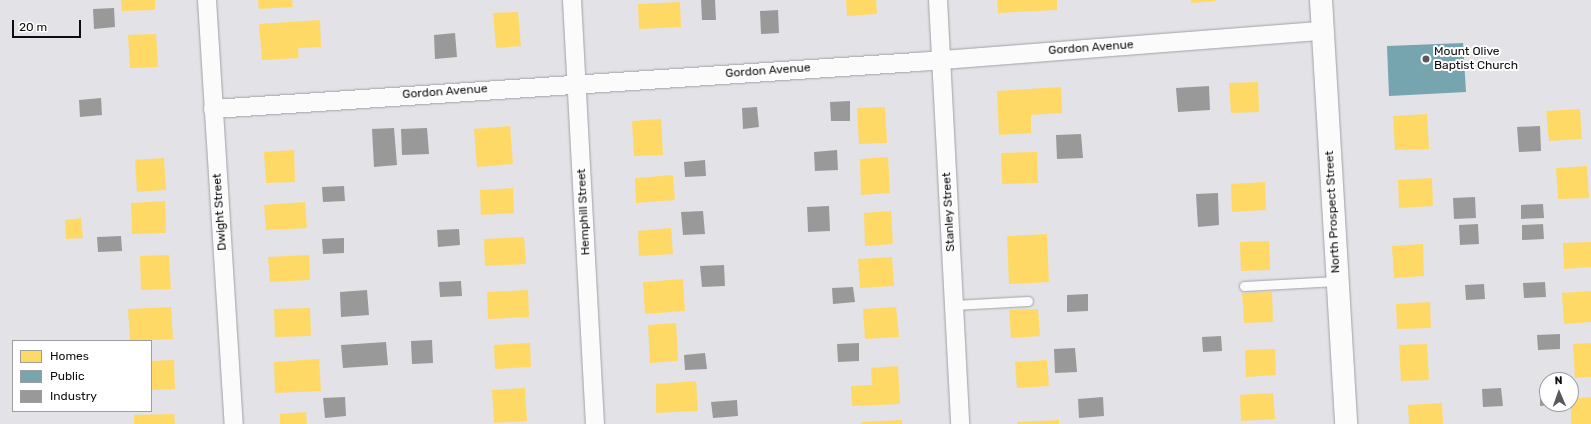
<!DOCTYPE html>
<style>
body{margin:0}
#map{position:relative;width:1591px;height:424px;overflow:hidden;background:#e3e2e7;font-family:Rubik,sans-serif}
div>[style]{position:absolute}
.homes>*{inset:0;background:#ffd966}
.public>*{inset:0;background:#76a5af}
.industry>*{inset:0;background:#999}
.roads{filter:drop-shadow(0 0 1px #a2a1a6) drop-shadow(0 0 1px #a2a1a6)}
.service>*{height:9px;margin:-4.5px;padding:0 4.5px;transform-origin:4.5px;border-radius:4.5px;background:#fbfbfb}
.minor>*{height:18px;margin:-9px;padding:0 9px;transform-origin:9px;border-radius:9px;background:#fbfbfb}
.secondary>*{height:22px;margin:-11px;padding:0 11px;transform-origin:11px;border-radius:11px;background:#fbfbfb}
.dots>*{width:11px;height:11px;translate:-50% -50%;box-sizing:border-box;border:2px solid #fff;border-radius:50%}
span{translate:-50% -50%;white-space:nowrap;text-align:center;line-height:1.15;-webkit-text-stroke:4px #fff;paint-order:stroke}
.street-label{font-size:12px;color:#0e0d10}
.poi-label{font-size:12px;color:#0e0d10}
.left{translate:0 -50%;text-align:left}
.legend{position:absolute;left:12px;top:340px;width:140px;height:72px;box-sizing:border-box;background:#fff;border:1px solid #9f9e9f;margin:0;padding:5px 7px;list-style:none;font-size:12px;color:#0e0d10}
.legend li{display:flex;align-items:center;gap:8px;height:20px}
.legend b{width:20px;border:1px solid #9f9e9f}
.north{position:absolute;left:1539px;top:372px;width:40px;height:40px;box-sizing:border-box;background:#fff;border:1px solid #9f9e9f;border-radius:50%;rotate:358deg;font-size:11px;font-weight:700;line-height:16px;text-align:center;color:#0e0d10}
.north::after{content:'';display:block;margin:auto;width:14px;height:18px;background:#59585b;clip-path:polygon(50% 0,100% 100%,50% 72%,0 100%)}
.scale{position:absolute;left:12px;top:20px;width:69px;height:18px;box-sizing:border-box;border:2px solid #0e0d10;border-top:0;padding-left:5px;font-size:12px;line-height:14px;white-space:nowrap;color:#0e0d10;-webkit-text-stroke:3px #fff;paint-order:stroke}
</style>
<div id="map">
<div class="homes">
<div style="clip-path:polygon(121px 0,155px 0,155px 10px,122px 11px)"></div>
<div style="clip-path:polygon(258px 0,292px 0,293px 7px,259px 9px)"></div>
<div style="clip-path:polygon(846px 0,876px 0,877px 14px,847px 16px)"></div>
<div style="clip-path:polygon(997px 0,1057px 0,1057px 10px,998px 13px)"></div>
<div style="clip-path:polygon(1191px 0,1215px 0,1215px 1px,1191px 3px)"></div>
<div style="clip-path:polygon(680px 2px,681px 27px,639px 29px,638px 4px)"></div>
<div style="clip-path:polygon(518px 12px,521px 46px,496px 48px,493px 13px)"></div>
<div style="clip-path:polygon(320px 20px,321px 47px,298px 48px,299px 58px,262px 60px,259px 24px)"></div>
<div style="clip-path:polygon(156px 34px,158px 67px,130px 68px,128px 35px)"></div>
<div style="clip-path:polygon(1258px 82px,1259px 112px,1231px 113px,1229px 83px)"></div>
<div style="clip-path:polygon(1061px 87px,1062px 113px,1031px 115px,1031px 133px,999px 135px,997px 91px)"></div>
<div style="clip-path:polygon(885px 107px,887px 143px,859px 144px,857px 108px)"></div>
<div style="clip-path:polygon(1580px 109px,1582px 139px,1549px 141px,1546px 111px)"></div>
<div style="clip-path:polygon(1427px 114px,1429px 149px,1395px 150px,1393px 116px)"></div>
<div style="clip-path:polygon(661px 119px,663px 155px,634px 156px,632px 121px)"></div>
<div style="clip-path:polygon(510px 126px,513px 164px,477px 167px,474px 129px)"></div>
<div style="clip-path:polygon(294px 150px,295px 182px,266px 183px,264px 152px)"></div>
<div style="clip-path:polygon(1037px 152px,1038px 183px,1002px 184px,1001px 153px)"></div>
<div style="clip-path:polygon(888px 157px,890px 193px,861px 195px,860px 159px)"></div>
<div style="clip-path:polygon(164px 158px,166px 190px,137px 192px,135px 160px)"></div>
<div style="clip-path:polygon(1587px 166px,1589px 198px,1558px 199px,1556px 168px)"></div>
<div style="clip-path:polygon(673px 175px,675px 200px,636px 203px,635px 178px)"></div>
<div style="clip-path:polygon(1432px 178px,1433px 206px,1399px 208px,1398px 180px)"></div>
<div style="clip-path:polygon(1265px 182px,1266px 210px,1232px 212px,1231px 184px)"></div>
<div style="clip-path:polygon(513px 188px,514px 213px,481px 215px,480px 190px)"></div>
<div style="clip-path:polygon(165px 201px,166px 233px,132px 234px,131px 203px)"></div>
<div style="clip-path:polygon(305px 202px,307px 228px,266px 230px,264px 205px)"></div>
<div style="clip-path:polygon(891px 211px,893px 244px,865px 246px,864px 213px)"></div>
<div style="clip-path:polygon(81px 218px,83px 238px,66px 239px,65px 220px)"></div>
<div style="clip-path:polygon(671px 228px,673px 254px,639px 256px,638px 231px)"></div>
<div style="clip-path:polygon(1047px 234px,1049px 282px,1009px 284px,1007px 236px)"></div>
<div style="clip-path:polygon(524px 237px,526px 264px,485px 266px,484px 239px)"></div>
<div style="clip-path:polygon(1269px 241px,1270px 270px,1241px 271px,1240px 242px)"></div>
<div style="clip-path:polygon(1591px 242px,1591px 267px,1564px 269px,1563px 243px)"></div>
<div style="clip-path:polygon(1423px 244px,1424px 276px,1394px 278px,1392px 246px)"></div>
<div style="clip-path:polygon(169px 255px,171px 289px,141px 290px,140px 256px)"></div>
<div style="clip-path:polygon(309px 255px,310px 280px,270px 282px,268px 257px)"></div>
<div style="clip-path:polygon(892px 257px,894px 286px,860px 288px,858px 259px)"></div>
<div style="clip-path:polygon(683px 279px,685px 311px,645px 314px,643px 282px)"></div>
<div style="clip-path:polygon(528px 290px,529px 317px,488px 319px,487px 292px)"></div>
<div style="clip-path:polygon(1591px 291px,1591px 322px,1564px 324px,1562px 293px)"></div>
<div style="clip-path:polygon(1272px 292px,1273px 322px,1244px 323px,1242px 293px)"></div>
<div style="clip-path:polygon(1430px 302px,1431px 328px,1397px 329px,1396px 304px)"></div>
<div style="clip-path:polygon(171px 307px,173px 339px,130px 341px,128px 309px)"></div>
<div style="clip-path:polygon(896px 307px,899px 337px,865px 339px,863px 309px)"></div>
<div style="clip-path:polygon(310px 308px,311px 336px,275px 337px,274px 309px)"></div>
<div style="clip-path:polygon(1038px 309px,1040px 336px,1011px 338px,1009px 310px)"></div>
<div style="clip-path:polygon(676px 323px,678px 361px,650px 363px,648px 325px)"></div>
<div style="clip-path:polygon(530px 343px,531px 367px,495px 369px,494px 345px)"></div>
<div style="clip-path:polygon(1591px 343px,1591px 377px,1575px 378px,1573px 344px)"></div>
<div style="clip-path:polygon(1427px 344px,1429px 380px,1401px 381px,1399px 345px)"></div>
<div style="clip-path:polygon(1275px 349px,1276px 375px,1246px 377px,1245px 350px)"></div>
<div style="clip-path:polygon(319px 359px,321px 391px,275px 393px,274px 362px)"></div>
<div style="clip-path:polygon(174px 360px,175px 389px,151px 390px,151px 361px)"></div>
<div style="clip-path:polygon(1047px 360px,1049px 386px,1017px 388px,1015px 362px)"></div>
<div style="clip-path:polygon(898px 366px,900px 404px,852px 406px,851px 386px,872px 385px,871px 368px)"></div>
<div style="clip-path:polygon(696px 381px,698px 411px,656px 413px,656px 384px)"></div>
<div style="clip-path:polygon(525px 388px,527px 421px,494px 423px,492px 390px)"></div>
<div style="clip-path:polygon(1273px 393px,1275px 419px,1241px 421px,1240px 395px)"></div>
<div style="clip-path:polygon(1591px 397px,1591px 424px,1571px 424px,1571px 399px)"></div>
<div style="clip-path:polygon(1442px 403px,1443px 424px,1409px 424px,1408px 405px)"></div>
<div style="clip-path:polygon(306px 412px,307px 424px,280px 424px,280px 414px)"></div>
<div style="clip-path:polygon(174px 414px,175px 424px,134px 424px,134px 415px)"></div>
<div style="clip-path:polygon(902px 420px,902px 424px,861px 424px,861px 422px)"></div>
<div style="clip-path:polygon(1059px 420px,1059px 424px,1017px 424px,1017px 422px)"></div>
</div>
<div class="public">
<div style="clip-path:polygon(1463px 43px,1466px 92px,1389px 96px,1387px 46px)"></div>
</div>
<div class="industry">
<div style="clip-path:polygon(701px 0,715px 0,716px 20px,702px 20px)"></div>
<div style="clip-path:polygon(114px 8px,115px 27px,94px 29px,93px 9px)"></div>
<div style="clip-path:polygon(778px 10px,779px 33px,761px 34px,760px 11px)"></div>
<div style="clip-path:polygon(455px 33px,457px 57px,435px 59px,434px 35px)"></div>
<div style="clip-path:polygon(1209px 86px,1210px 110px,1178px 112px,1176px 88px)"></div>
<div style="clip-path:polygon(101px 98px,102px 115px,80px 117px,79px 100px)"></div>
<div style="clip-path:polygon(850px 101px,850px 121px,831px 121px,830px 102px)"></div>
<div style="clip-path:polygon(757px 107px,759px 127px,743px 129px,742px 108px)"></div>
<div style="clip-path:polygon(1540px 126px,1541px 151px,1519px 152px,1517px 127px)"></div>
<div style="clip-path:polygon(394px 128px,397px 165px,374px 167px,372px 129px)"></div>
<div style="clip-path:polygon(427px 128px,429px 154px,402px 155px,401px 129px)"></div>
<div style="clip-path:polygon(1081px 134px,1083px 158px,1057px 159px,1056px 135px)"></div>
<div style="clip-path:polygon(837px 150px,838px 170px,815px 171px,814px 152px)"></div>
<div style="clip-path:polygon(705px 160px,706px 176px,685px 177px,684px 162px)"></div>
<div style="clip-path:polygon(344px 186px,345px 201px,323px 202px,322px 187px)"></div>
<div style="clip-path:polygon(1218px 193px,1219px 225px,1198px 227px,1196px 194px)"></div>
<div style="clip-path:polygon(1475px 197px,1476px 218px,1454px 219px,1453px 198px)"></div>
<div style="clip-path:polygon(1543px 204px,1544px 218px,1521px 219px,1521px 205px)"></div>
<div style="clip-path:polygon(829px 206px,830px 231px,808px 232px,807px 207px)"></div>
<div style="clip-path:polygon(703px 211px,705px 234px,683px 235px,681px 212px)"></div>
<div style="clip-path:polygon(1478px 224px,1479px 244px,1460px 245px,1459px 225px)"></div>
<div style="clip-path:polygon(1543px 224px,1544px 239px,1522px 240px,1522px 225px)"></div>
<div style="clip-path:polygon(459px 229px,460px 245px,438px 247px,437px 230px)"></div>
<div style="clip-path:polygon(121px 236px,122px 251px,98px 252px,97px 237px)"></div>
<div style="clip-path:polygon(344px 238px,344px 253px,323px 254px,322px 239px)"></div>
<div style="clip-path:polygon(724px 265px,725px 286px,702px 287px,700px 266px)"></div>
<div style="clip-path:polygon(461px 281px,462px 296px,440px 297px,439px 282px)"></div>
<div style="clip-path:polygon(1545px 282px,1546px 297px,1524px 298px,1523px 283px)"></div>
<div style="clip-path:polygon(1484px 284px,1485px 299px,1466px 300px,1465px 285px)"></div>
<div style="clip-path:polygon(853px 287px,855px 302px,833px 304px,832px 288px)"></div>
<div style="clip-path:polygon(367px 290px,369px 315px,341px 317px,340px 292px)"></div>
<div style="clip-path:polygon(1088px 294px,1088px 311px,1067px 312px,1067px 295px)"></div>
<div style="clip-path:polygon(1560px 334px,1560px 349px,1538px 350px,1537px 335px)"></div>
<div style="clip-path:polygon(1221px 336px,1222px 351px,1203px 352px,1202px 337px)"></div>
<div style="clip-path:polygon(432px 340px,433px 363px,412px 364px,411px 341px)"></div>
<div style="clip-path:polygon(386px 342px,388px 365px,343px 368px,341px 345px)"></div>
<div style="clip-path:polygon(859px 343px,859px 361px,838px 362px,837px 344px)"></div>
<div style="clip-path:polygon(1075px 348px,1077px 372px,1055px 373px,1054px 349px)"></div>
<div style="clip-path:polygon(705px 353px,707px 369px,685px 370px,684px 355px)"></div>
<div style="clip-path:polygon(1547px 387px,1547px 404px,1552px 405px,1540px 406px,1540px 388px)"></div>
<div style="clip-path:polygon(1501px 388px,1503px 406px,1483px 407px,1482px 389px)"></div>
<div style="clip-path:polygon(345px 397px,346px 416px,325px 418px,323px 398px)"></div>
<div style="clip-path:polygon(1103px 397px,1104px 416px,1079px 418px,1078px 399px)"></div>
<div style="clip-path:polygon(737px 400px,738px 416px,713px 418px,711px 402px)"></div>
</div>
<div class="roads">
<div class="service">
<div style="left:1244px;top:286px;width:93px;rotate:-3.1deg"></div>
<div style="left:954px;top:305px;width:74px;rotate:-3.1deg"></div>
</div>
<div class="minor">
<div style="left:207px;top:0;width:425px;rotate:86.4deg"></div>
<div style="left:572px;top:0;width:425px;rotate:86.9deg"></div>
<div style="left:938px;top:0;width:425px;rotate:87deg"></div>
<div style="left:213px;top:109px;width:705px;rotate:-3.82deg"></div>
<div style="left:916px;top:62px;width:408px;rotate:-4.4deg"></div>
</div>
<div class="secondary">
<div style="left:1321px;top:0;width:425px;rotate:86.6deg"></div>
</div>
</div>
<div class="dots">
<div style="left:1426px;top:59px;background:#59585b"></div>
</div>
<div class="street-label">
<span style="left:1091px;top:48px;rotate:-4deg">Gordon Avenue</span>
<span style="left:768px;top:71px;rotate:-4deg">Gordon Avenue</span>
<span style="left:445px;top:92px;rotate:-4deg">Gordon Avenue</span>
<span style="left:220px;top:212px;rotate:-94deg">Dwight Street</span>
<span style="left:584px;top:212px;rotate:-93deg">Hemphill Street</span>
<span style="left:949px;top:212px;rotate:-93deg">Stanley Street</span>
<span style="left:1333px;top:212px;rotate:-93deg">North Prospect Street</span>
</div>
<div class="poi-label">
<span class="left" style="left:1434px;top:59px">Mount Olive<br>Baptist Church</span>
</div>
<ul class="legend">
<li><b style="height:11px;background:#ffd966"></b>Homes</li>
<li><b style="height:11px;background:#76a5af"></b>Public</li>
<li><b style="height:11px;background:#999"></b>Industry</li>
</ul>
<div class="north">N</div>
<div class="scale">20 m</div>
</div>
